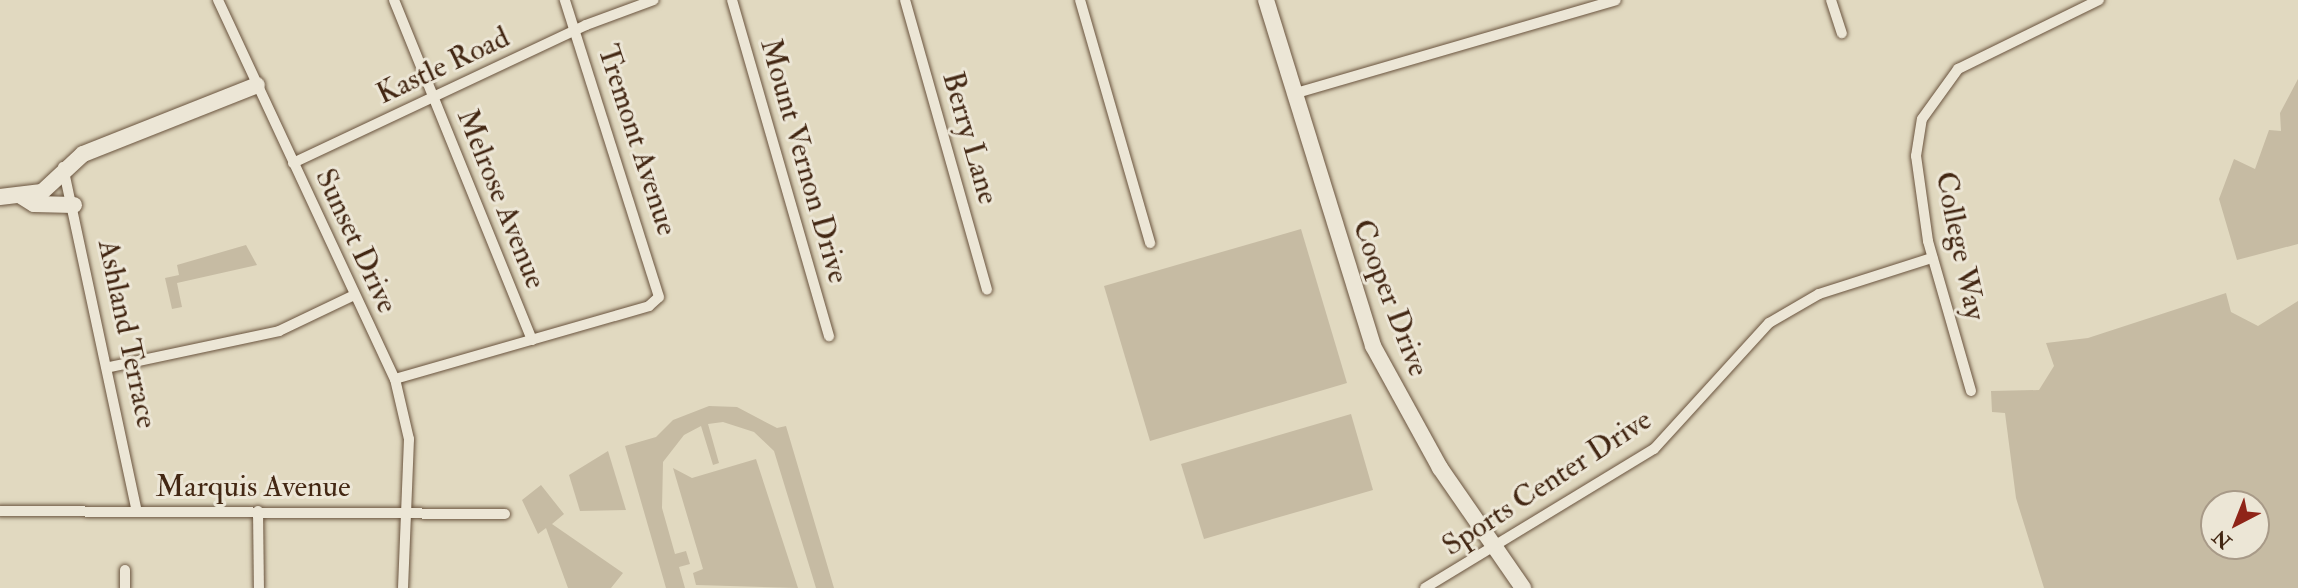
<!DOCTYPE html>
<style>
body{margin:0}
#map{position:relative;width:2298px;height:588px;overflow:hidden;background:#e1d9c0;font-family:"IM FELL Double Pica",serif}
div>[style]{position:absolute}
.green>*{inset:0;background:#c6bba3}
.roads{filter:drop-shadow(0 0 2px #6a543e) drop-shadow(0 0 2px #6a543e)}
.street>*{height:10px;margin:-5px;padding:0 5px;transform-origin:5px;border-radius:5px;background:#ece6d6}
.secondary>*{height:16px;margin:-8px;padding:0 8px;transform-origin:8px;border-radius:8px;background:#ece6d6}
span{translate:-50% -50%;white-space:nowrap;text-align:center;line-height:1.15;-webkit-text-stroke:6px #ece6d6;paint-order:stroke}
.street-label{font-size:30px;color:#432713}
.north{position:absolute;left:2200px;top:490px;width:70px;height:70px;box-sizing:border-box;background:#ece6d6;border:2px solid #a89a88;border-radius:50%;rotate:222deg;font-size:19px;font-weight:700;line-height:28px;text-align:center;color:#432713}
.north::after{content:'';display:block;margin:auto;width:24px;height:32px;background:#8f2418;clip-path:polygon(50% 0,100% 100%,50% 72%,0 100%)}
</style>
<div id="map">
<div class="green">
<div style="clip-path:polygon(2298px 79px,2298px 244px,2237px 260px,2219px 199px,2234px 159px,2255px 169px,2269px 130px,2281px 131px,2280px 113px)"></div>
<div style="clip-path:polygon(1301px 229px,1347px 383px,1150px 441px,1104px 286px)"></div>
<div style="clip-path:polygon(246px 245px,257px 265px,177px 283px,182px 307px,172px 309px,165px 278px,179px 275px,177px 265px)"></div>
<div style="clip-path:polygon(evenodd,2226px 293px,2231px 312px,2258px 326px,2298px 301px,2298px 588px,2044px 588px,2016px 498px,2005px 413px,1992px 412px,1991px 391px,2039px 390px,2054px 366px,2046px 343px,2088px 338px,2226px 293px,2256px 504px,2256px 546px,2214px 546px,2214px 504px,2256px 504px)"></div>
<div style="clip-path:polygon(709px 406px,737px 407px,777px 428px,786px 426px,834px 588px,816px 588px,774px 451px,754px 432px,723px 422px,708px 424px,719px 463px,713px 465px,701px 426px,684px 435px,663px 462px,662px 508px,675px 554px,686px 551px,690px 564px,679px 567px,685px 588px,666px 588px,625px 446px,656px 437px,673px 420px)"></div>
<div style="clip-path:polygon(1351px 414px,1373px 490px,1204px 539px,1181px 464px)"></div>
<div style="clip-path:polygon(608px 451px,626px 510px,580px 511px,569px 475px)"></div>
<div style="clip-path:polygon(756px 459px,798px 588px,696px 585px,693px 573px,703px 569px,673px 468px,692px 478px)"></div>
<div style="clip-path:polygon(541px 485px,564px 514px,552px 524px,623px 573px,611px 588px,568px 588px,546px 528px,538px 534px,522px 500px)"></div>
</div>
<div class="roads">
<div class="street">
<div style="left:218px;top:0;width:418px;rotate:65deg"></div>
<div style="left:395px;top:379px;width:62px;rotate:76.9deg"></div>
<div style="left:409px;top:439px;width:149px;rotate:92.3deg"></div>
<div style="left:394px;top:0;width:367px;rotate:67.9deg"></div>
<div style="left:732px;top:0;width:350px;rotate:73.9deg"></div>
<div style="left:905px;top:0;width:301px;rotate:74.2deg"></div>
<div style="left:1080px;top:0;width:253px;rotate:73.9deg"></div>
<div style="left:1831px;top:0;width:35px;rotate:72deg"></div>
<div style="left:1293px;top:94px;width:336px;rotate:-16.2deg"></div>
<div style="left:293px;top:163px;width:324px;rotate:-25.2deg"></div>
<div style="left:586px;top:25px;width:72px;rotate:-20.2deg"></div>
<div style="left:63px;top:167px;width:352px;rotate:77.9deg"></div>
<div style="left:110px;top:367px;width:173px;rotate:-12deg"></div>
<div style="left:279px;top:331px;width:83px;rotate:-25.6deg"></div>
<div style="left:395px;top:379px;width:264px;rotate:-16deg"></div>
<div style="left:649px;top:306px;width:13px;rotate:-42deg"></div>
<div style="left:659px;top:297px;width:312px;rotate:-107.6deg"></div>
<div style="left:1971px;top:391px;width:156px;rotate:-106deg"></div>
<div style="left:1928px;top:241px;width:86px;rotate:-98deg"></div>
<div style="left:1916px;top:156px;width:37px;rotate:-81deg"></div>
<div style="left:1922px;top:119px;width:62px;rotate:-54.2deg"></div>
<div style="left:1958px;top:69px;width:157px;rotate:-26.1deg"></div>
<div style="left:0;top:511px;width:505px;rotate:0.34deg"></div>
<div style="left:258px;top:511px;width:77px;rotate:89.3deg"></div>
<div style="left:125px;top:570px;width:18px;rotate:90deg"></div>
<div style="left:1425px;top:588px;width:268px;rotate:-31.3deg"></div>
<div style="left:1654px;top:449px;width:171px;rotate:-47.6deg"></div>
<div style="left:1769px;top:323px;width:58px;rotate:-30.1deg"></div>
<div style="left:1819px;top:294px;width:119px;rotate:-17.7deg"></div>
</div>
<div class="secondary">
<div style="left:1266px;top:0;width:362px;rotate:72.8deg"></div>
<div style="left:1373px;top:346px;width:139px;rotate:61.2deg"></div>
<div style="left:1440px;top:468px;width:146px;rotate:55.3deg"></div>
<div style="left:21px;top:196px;width:15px;rotate:32deg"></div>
<div style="left:34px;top:204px;width:40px;rotate:1.4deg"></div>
<div style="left:0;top:197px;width:42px;rotate:-6.8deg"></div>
<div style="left:42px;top:192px;width:56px;rotate:-42.8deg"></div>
<div style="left:83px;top:154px;width:187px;rotate:-21.6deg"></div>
</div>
</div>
<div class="street-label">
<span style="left:443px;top:66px;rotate:-25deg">Kastle Road</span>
<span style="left:970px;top:138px;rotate:74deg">Berry Lane</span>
<span style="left:637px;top:140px;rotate:72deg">Tremont Avenue</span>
<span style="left:804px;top:161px;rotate:74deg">Mount Vernon Drive</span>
<span style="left:501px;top:199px;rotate:68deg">Melrose Avenue</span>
<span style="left:356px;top:241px;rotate:65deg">Sunset Drive</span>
<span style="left:1960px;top:246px;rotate:78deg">College Way</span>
<span style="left:1390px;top:298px;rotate:69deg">Cooper Drive</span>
<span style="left:127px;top:334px;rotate:78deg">Ashland Terrace</span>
<span style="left:1547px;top:483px;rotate:-33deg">Sports Center Drive</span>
<span style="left:253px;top:487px">Marquis Avenue</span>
</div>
<div class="north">N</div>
</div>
